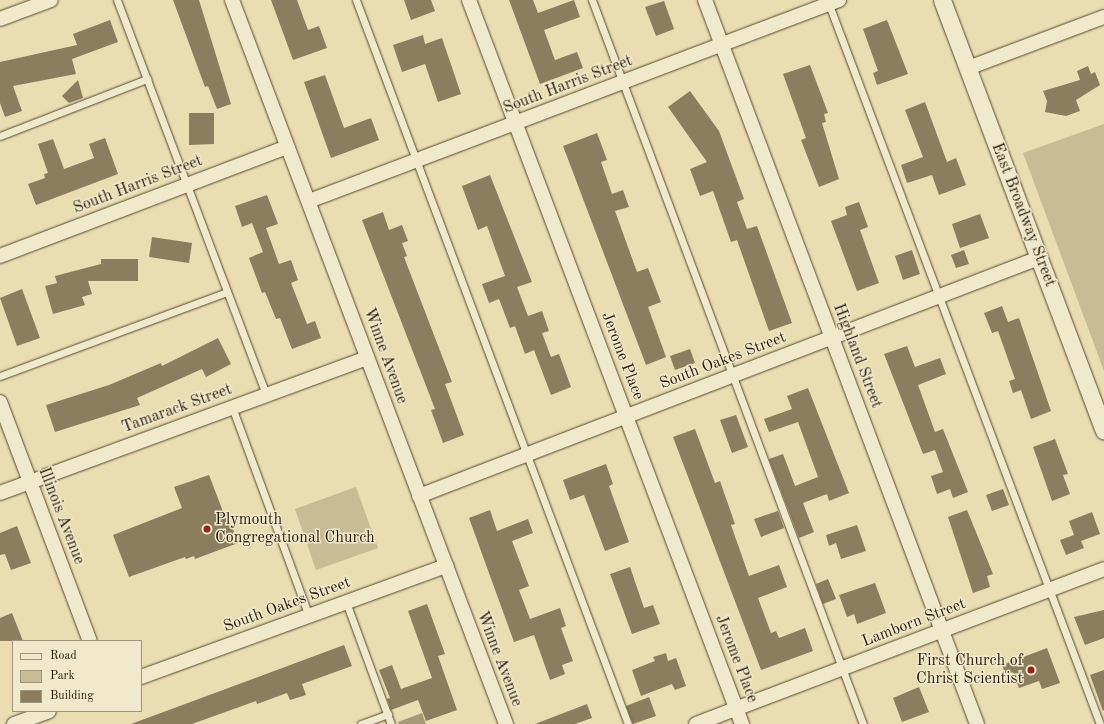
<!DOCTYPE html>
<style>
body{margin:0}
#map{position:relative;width:1104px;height:724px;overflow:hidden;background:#eaddb1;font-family:"Old Standard TT",serif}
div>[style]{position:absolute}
.green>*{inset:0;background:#c9bb94}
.water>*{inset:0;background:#a79976}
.building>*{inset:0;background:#8c7d5e}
.roads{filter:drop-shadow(0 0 1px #57472f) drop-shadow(0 0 1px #57472f)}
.service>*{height:7px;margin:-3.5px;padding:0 3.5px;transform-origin:3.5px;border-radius:3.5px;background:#f1e9cc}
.minor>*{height:14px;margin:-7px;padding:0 7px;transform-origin:7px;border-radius:7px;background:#f1e9cc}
.tertiary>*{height:17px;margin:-8.5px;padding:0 8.5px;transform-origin:8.5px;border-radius:8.5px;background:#f1e9cc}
.dots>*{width:11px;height:11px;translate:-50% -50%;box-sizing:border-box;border:2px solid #f1e9cc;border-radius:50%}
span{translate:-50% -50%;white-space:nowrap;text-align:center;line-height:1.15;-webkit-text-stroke:3px #f1e9cc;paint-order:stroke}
.street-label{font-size:16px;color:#261504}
.poi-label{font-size:16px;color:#261504}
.left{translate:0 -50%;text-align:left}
.right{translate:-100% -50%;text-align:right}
.legend{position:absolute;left:12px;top:640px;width:130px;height:72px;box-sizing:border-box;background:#f1e9cc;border:1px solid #a0947c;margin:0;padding:5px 7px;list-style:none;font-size:12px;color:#261504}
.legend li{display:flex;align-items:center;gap:8px;height:20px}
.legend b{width:20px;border:1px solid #a0947c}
</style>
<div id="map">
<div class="green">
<div style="clip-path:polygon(1104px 124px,1104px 371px,1023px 153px)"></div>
<div style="clip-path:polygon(356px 487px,378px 548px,316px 570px,295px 509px)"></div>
</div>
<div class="water">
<div style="clip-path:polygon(422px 713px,426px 724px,399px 724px,398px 722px)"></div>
</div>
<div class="building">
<div style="clip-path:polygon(173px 0,199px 0,231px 104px,217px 109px,208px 86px,205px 87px)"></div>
<div style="clip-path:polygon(271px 0,297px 0,308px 30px,319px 26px,327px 48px,293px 60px)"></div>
<div style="clip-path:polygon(404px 0,431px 0,435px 11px,411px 20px)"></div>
<div style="clip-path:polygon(509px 0,533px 0,538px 13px,574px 0,580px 17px,544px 30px,555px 60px,577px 52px,583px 68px,540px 84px)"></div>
<div style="clip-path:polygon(664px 1px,674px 29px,656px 36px,645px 7px)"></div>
<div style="clip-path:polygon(110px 20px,118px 42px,72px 59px,76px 74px,13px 86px,22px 111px,5px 117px,0 103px,0 62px,77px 45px,73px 34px)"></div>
<div style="clip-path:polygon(887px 20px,908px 74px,877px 85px,873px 73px,878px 71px,863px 29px)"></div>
<div style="clip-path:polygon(423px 35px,425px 44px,442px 38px,461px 94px,438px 102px,425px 64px,402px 72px,393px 45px)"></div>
<div style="clip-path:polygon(810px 65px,828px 113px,824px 114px,826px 122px,822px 123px,839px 179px,819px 187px,801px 140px,806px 138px,783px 74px)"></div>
<div style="clip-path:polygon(1088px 66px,1091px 74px,1095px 72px,1100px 85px,1076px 100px,1080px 111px,1066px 116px,1045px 112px,1047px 101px,1043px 91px,1080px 80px,1077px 71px)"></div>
<div style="clip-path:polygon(325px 75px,344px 128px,371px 118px,379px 140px,331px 158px,304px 82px)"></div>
<div style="clip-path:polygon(78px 80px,83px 98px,69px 103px,62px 96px)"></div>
<div style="clip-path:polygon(690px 91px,719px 131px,744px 199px,737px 202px,747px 229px,757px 226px,792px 323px,769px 331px,737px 240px,731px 242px,713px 191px,700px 196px,690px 169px,707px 162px,668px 107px)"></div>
<div style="clip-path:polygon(925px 102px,947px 162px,956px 158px,966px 185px,939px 195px,932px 175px,907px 183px,901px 165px,923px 157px,905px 110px)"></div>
<div style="clip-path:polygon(189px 113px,214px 113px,214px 144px,189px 145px)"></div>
<div style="clip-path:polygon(597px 133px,607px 160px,601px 162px,612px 194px,623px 190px,629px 207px,615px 211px,637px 272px,648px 268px,661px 302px,648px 307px,666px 357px,646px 365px,563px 146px)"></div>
<div style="clip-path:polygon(105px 138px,118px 174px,36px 205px,28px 184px,45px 178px,44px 174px,48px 173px,38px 144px,53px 139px,64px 169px,94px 158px,89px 144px)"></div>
<div style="clip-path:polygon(490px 175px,532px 282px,517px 287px,528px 316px,542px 311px,549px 331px,542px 333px,551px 357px,559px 354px,571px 387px,551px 395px,534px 350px,525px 354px,515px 326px,510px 328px,499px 299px,489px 303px,482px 284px,505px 276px,487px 226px,478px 230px,462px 186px)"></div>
<div style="clip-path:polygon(267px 195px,278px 224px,266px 228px,279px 264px,291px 260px,298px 280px,291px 283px,307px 324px,315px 321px,321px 338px,292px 349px,280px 318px,276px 319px,265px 292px,262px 293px,249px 258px,263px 252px,252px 223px,242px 227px,235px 206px)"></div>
<div style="clip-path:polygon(859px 202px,868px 227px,860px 230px,879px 283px,857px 291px,831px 221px,847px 215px,845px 207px)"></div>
<div style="clip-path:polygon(383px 212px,389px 230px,402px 225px,408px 241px,402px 243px,407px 256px,404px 257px,452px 382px,445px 384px,464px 435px,443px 443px,431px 410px,435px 409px,362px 220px)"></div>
<div style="clip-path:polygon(980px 214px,989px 238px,960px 248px,952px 224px)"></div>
<div style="clip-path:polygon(152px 237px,192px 243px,189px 263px,149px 257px)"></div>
<div style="clip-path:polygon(912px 250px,920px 274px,903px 280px,895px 256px)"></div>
<div style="clip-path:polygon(964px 250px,969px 264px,956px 268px,951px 255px)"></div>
<div style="clip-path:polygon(101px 259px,138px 259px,138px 281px,88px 281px,92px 294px,82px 297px,85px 305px,53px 314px,45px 286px,57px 283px,55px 276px,101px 264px)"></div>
<div style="clip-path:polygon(22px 289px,40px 338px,17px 346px,0 298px)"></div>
<div style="clip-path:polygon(1002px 306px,1008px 322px,1019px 318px,1051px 411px,1031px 419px,1021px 390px,1013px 393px,1009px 381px,1015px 379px,998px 331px,992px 333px,984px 313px)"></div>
<div style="clip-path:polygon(218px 338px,231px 364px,206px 377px,202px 369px,137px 398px,140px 405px,55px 432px,46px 405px,109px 385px,161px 363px,162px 366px)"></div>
<div style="clip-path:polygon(907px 346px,915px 367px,940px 358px,946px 374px,918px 385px,935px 432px,943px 429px,968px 492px,953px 498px,950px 489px,937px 494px,931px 476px,943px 472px,935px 450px,923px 454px,884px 354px)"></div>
<div style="clip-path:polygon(690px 349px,695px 363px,675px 370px,670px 356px)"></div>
<div style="clip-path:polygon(808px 388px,849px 493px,829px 501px,827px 494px,803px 503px,814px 532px,799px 538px,769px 459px,783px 454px,795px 486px,818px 477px,798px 422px,769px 432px,764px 419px,792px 409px,787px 396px)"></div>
<div style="clip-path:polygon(736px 415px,748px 447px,732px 453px,720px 420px)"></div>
<div style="clip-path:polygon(695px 429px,715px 483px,720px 481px,735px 524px,731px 525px,749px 576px,779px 565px,787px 587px,758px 598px,771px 633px,776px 631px,779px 638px,805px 628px,813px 651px,761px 670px,673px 437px)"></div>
<div style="clip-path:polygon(1055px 439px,1068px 474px,1063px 475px,1070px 494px,1052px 501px,1033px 447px)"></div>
<div style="clip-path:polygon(606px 464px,613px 484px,609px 486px,629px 542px,605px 551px,584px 495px,570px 500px,563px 480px)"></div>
<div style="clip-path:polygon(209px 475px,227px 522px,230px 521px,238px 543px,195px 559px,194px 556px,186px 559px,185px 557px,129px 577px,113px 535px,182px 508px,174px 487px)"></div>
<div style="clip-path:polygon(1003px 489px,1009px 505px,992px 511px,986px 495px)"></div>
<div style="clip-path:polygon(490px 510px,497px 531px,528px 519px,533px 533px,512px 541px,529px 586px,519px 590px,530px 619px,560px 608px,566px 626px,561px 628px,573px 661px,562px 665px,565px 674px,550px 680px,534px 635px,514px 642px,469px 518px)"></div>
<div style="clip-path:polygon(967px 510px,993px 574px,987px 576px,990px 587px,973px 593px,948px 517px)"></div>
<div style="clip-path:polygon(778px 511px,784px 528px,761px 537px,754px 519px)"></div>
<div style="clip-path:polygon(1092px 512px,1100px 534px,1081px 541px,1084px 548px,1066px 555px,1060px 540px,1074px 535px,1069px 521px)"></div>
<div style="clip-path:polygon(857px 525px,866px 551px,841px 559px,836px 543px,829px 546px,826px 535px)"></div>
<div style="clip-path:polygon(17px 526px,31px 563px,11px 570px,5px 554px,0 555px,0 533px)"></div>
<div style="clip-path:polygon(630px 567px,644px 608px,653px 605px,660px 624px,632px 634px,610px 574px)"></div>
<div style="clip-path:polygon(828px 579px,836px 599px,823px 604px,816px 584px)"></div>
<div style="clip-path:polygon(875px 583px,886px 613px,857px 624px,854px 614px,847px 617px,839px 595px)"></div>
<div style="clip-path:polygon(427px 604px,445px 654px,438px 656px,457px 710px,426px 721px,418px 700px,391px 710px,387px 699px,390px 698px,379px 670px,392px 665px,401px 689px,432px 678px,408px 611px)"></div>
<div style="clip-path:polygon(1104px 610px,1104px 638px,1085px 645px,1074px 617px)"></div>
<div style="clip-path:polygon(12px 613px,23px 641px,0 641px,0 618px)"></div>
<div style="clip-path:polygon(344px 645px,352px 666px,302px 684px,306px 695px,290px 700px,287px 693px,257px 704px,256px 701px,192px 724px,131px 724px)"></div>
<div style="clip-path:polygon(1047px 648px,1060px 683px,1042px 689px,1039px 681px,1019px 688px,1013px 672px,1006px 675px,1002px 665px)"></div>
<div style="clip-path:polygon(666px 653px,668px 661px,676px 658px,686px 686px,675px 690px,672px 684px,641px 696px,632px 670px,655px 661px,653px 657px)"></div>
<div style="clip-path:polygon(1104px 670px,1104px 710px,1103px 711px,1090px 675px)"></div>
<div style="clip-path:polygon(919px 687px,929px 712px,902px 722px,893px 698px)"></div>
<div style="clip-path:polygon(649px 697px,656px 716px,633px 724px,626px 706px)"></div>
<div style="clip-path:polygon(587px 704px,592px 718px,575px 724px,535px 724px)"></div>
</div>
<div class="roads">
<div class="service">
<div style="left:117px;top:0;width:422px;rotate:69.3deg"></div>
<div style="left:356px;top:0;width:773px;rotate:69.41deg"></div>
<div style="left:592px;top:0;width:773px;rotate:69.48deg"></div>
<div style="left:828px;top:2px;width:772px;rotate:69.36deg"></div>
<div style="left:0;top:136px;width:158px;rotate:-21.2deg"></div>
<div style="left:0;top:376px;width:242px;rotate:-20.3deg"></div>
<div style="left:232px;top:407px;width:223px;rotate:69.8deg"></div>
<div style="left:346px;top:602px;width:130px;rotate:69.8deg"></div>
<div style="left:361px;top:724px;width:29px;rotate:-20deg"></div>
</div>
<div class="minor">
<div style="left:232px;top:0;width:774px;rotate:69.27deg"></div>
<div style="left:469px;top:0;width:774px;rotate:69.34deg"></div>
<div style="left:705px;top:0;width:773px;rotate:69.41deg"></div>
<div style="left:0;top:19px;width:54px;rotate:-20.4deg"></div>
<div style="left:968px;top:68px;width:145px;rotate:-20.6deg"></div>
<div style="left:309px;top:201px;width:567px;rotate:-20.77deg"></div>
<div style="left:0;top:256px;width:307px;rotate:-20.8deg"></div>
<div style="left:0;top:402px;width:255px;rotate:69.4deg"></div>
<div style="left:0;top:493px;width:391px;rotate:-20.2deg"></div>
<div style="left:419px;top:496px;width:664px;rotate:-21deg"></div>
<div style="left:141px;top:677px;width:325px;rotate:-20deg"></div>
<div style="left:14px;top:724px;width:37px;rotate:-20deg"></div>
<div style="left:696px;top:724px;width:436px;rotate:-20.8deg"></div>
</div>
<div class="tertiary">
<div style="left:942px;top:0;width:460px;rotate:69.4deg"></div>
</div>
</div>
<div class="dots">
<div style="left:207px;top:529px;background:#8f2418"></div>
<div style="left:1031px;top:670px;background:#8f2418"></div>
</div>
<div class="street-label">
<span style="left:568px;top:85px;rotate:-21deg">South Harris Street</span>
<span style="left:138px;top:185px;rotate:-21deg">South Harris Street</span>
<span style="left:1023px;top:215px;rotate:69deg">East Broadway Street</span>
<span style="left:385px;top:356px;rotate:70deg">Winne Avenue</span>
<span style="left:622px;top:356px;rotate:69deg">Jerome Place</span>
<span style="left:857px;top:356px;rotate:69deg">Highland Street</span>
<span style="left:723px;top:361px;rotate:-21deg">South Oakes Street</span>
<span style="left:177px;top:409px;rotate:-20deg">Tamarack Street</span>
<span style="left:61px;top:516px;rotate:69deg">Illinois Avenue</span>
<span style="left:287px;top:605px;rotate:-20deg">South Oakes Street</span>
<span style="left:914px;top:623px;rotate:-21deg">Lamborn Street</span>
<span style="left:499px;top:659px;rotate:69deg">Winne Avenue</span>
<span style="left:736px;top:659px;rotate:69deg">Jerome Place</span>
</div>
<div class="poi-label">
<span class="left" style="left:215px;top:529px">Plymouth<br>Congregational Church</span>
<span class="right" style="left:1023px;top:670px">First Church of<br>Christ Scientist</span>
</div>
<ul class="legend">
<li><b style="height:5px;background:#f1e9cc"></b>Road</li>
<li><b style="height:11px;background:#c9bb94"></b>Park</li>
<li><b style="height:11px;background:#8c7d5e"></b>Building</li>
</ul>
</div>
